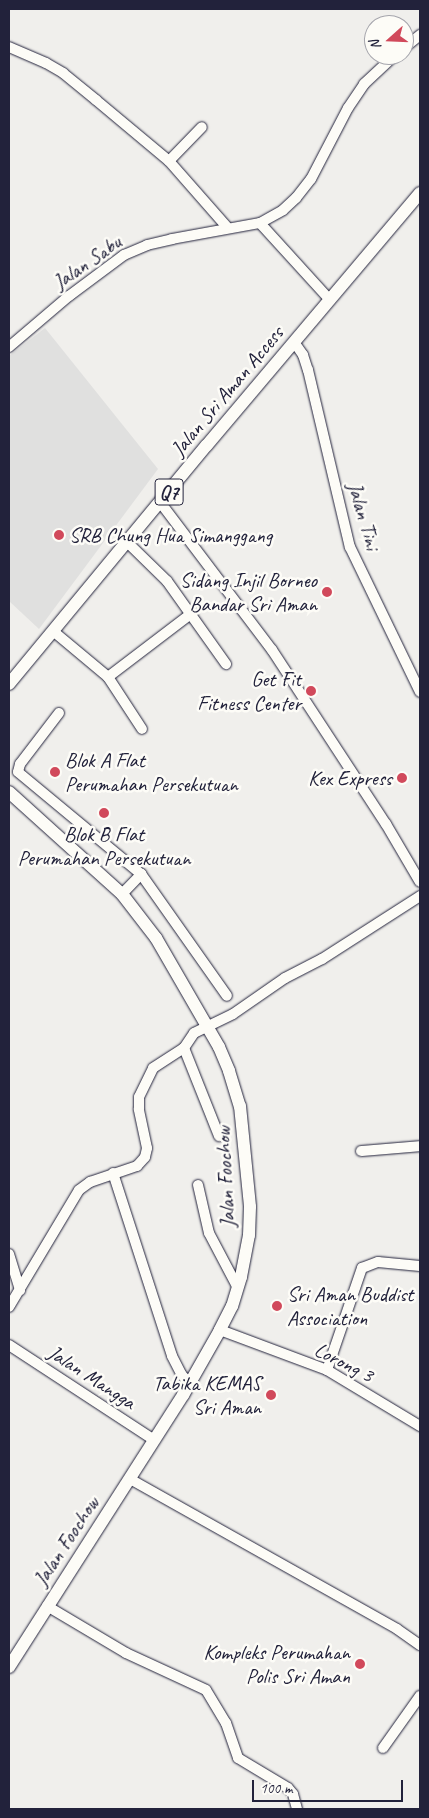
<!DOCTYPE html>
<style>
body{margin:0}
#map{position:relative;width:429px;height:1818px;overflow:hidden;background:#f0efec;font-family:Caveat,sans-serif}
div>[style]{position:absolute}
.built>*{inset:0;background:#e0e0df}
.roads{filter:drop-shadow(0 0 1px #22223b) drop-shadow(0 0 1px #22223b)}
.minor>*{height:10px;margin:-5px;padding:0 5px;transform-origin:5px;border-radius:5px;background:#fdfcf7}
.major>*{height:12px;margin:-6px;padding:0 6px;transform-origin:6px;border-radius:6px;background:#fdfcf7}
.dots>*{width:14px;height:14px;translate:-50% -50%;box-sizing:border-box;border:2px solid #fdfcf7;border-radius:50%}
span{translate:-50% -50%;white-space:nowrap;text-align:center;line-height:1.15;-webkit-text-stroke:5px #fdfcf7;paint-order:stroke}
.shield-label span{padding:1px 4px;background:#fdfcf7;border:1px solid;border-radius:4px;-webkit-text-stroke-width:0}
.shield-label{font-size:20px;color:#22223b;font-weight:700}
.street-label{font-size:21px;color:#22223b}
.poi-label{font-size:21px;color:#22223b}
.left{translate:0 -50%;text-align:left}
.right{translate:-100% -50%;text-align:right}
.frame{position:absolute;inset:0;border:10px solid #22223b;pointer-events:none}
.north{position:absolute;left:364px;top:15px;width:50px;height:50px;box-sizing:border-box;background:#fdfcf7;border:1px solid #a5a5ac;border-radius:50%;rotate:250deg;font-size:14px;font-weight:700;line-height:20px;text-align:center;color:#22223b}
.north::after{content:'';display:block;margin:auto;width:18px;height:22px;background:#d1495b;clip-path:polygon(50% 0,100% 100%,50% 72%,0 100%)}
.scale{position:absolute;left:252px;top:1780px;width:151px;height:22px;box-sizing:border-box;border:2px solid #22223b;border-top:0;padding-left:6px;font-size:15px;line-height:18px;white-space:nowrap;color:#22223b;-webkit-text-stroke:4px #fdfcf7;paint-order:stroke}
</style>
<div id="map">
<div class="built">
<div style="clip-path:polygon(45px 328px,158px 469px,39px 629px,9px 601px,9px 356px)"></div>
</div>
<div class="roads">
<div class="minor">
<div style="left:9px;top:47px;width:40px;rotate:23.4deg"></div>
<div style="left:46px;top:63px;width:20px;rotate:30deg"></div>
<div style="left:63px;top:73px;width:43px;rotate:39.3deg"></div>
<div style="left:96px;top:100px;width:95px;rotate:39.9deg"></div>
<div style="left:169px;top:161px;width:88px;rotate:48.7deg"></div>
<div style="left:404px;top:48px;width:21px;rotate:-39deg"></div>
<div style="left:169px;top:161px;width:47px;rotate:-45.9deg"></div>
<div style="left:330px;top:300px;width:104px;rotate:-132.3deg"></div>
<div style="left:260px;top:223px;width:26px;rotate:-29deg"></div>
<div style="left:283px;top:210px;width:18px;rotate:-43deg"></div>
<div style="left:296px;top:198px;width:24px;rotate:-52deg"></div>
<div style="left:311px;top:179px;width:80px;rotate:-62.5deg"></div>
<div style="left:348px;top:108px;width:29px;rotate:-56deg"></div>
<div style="left:364px;top:84px;width:42px;rotate:-43.1deg"></div>
<div style="left:294px;top:342px;width:16px;rotate:55deg"></div>
<div style="left:303px;top:355px;width:16px;rotate:72deg"></div>
<div style="left:308px;top:370px;width:182px;rotate:76.7deg"></div>
<div style="left:350px;top:547px;width:161px;rotate:64.2deg"></div>
<div style="left:9px;top:347px;width:79px;rotate:-40.4deg"></div>
<div style="left:69px;top:296px;width:69px;rotate:-36.7deg"></div>
<div style="left:124px;top:255px;width:25px;rotate:-23deg"></div>
<div style="left:147px;top:245px;width:26px;rotate:-13deg"></div>
<div style="left:172px;top:239px;width:89px;rotate:-10.3deg"></div>
<div style="left:160px;top:502px;width:186px;rotate:52.9deg"></div>
<div style="left:272px;top:650px;width:208px;rotate:56.8deg"></div>
<div style="left:386px;top:824px;width:67px;rotate:59.6deg"></div>
<div style="left:127px;top:542px;width:56px;rotate:44.3deg"></div>
<div style="left:167px;top:581px;width:102px;rotate:54.6deg"></div>
<div style="left:53px;top:631px;width:72px;rotate:39.9deg"></div>
<div style="left:108px;top:677px;width:62px;rotate:56.8deg"></div>
<div style="left:108px;top:677px;width:106px;rotate:-37.3deg"></div>
<div style="left:59px;top:713px;width:64px;rotate:127.4deg"></div>
<div style="left:20px;top:764px;width:8px;rotate:104deg"></div>
<div style="left:18px;top:772px;width:160px;rotate:39.7deg"></div>
<div style="left:141px;top:874px;width:149px;rotate:54.8deg"></div>
<div style="left:122px;top:894px;width:28px;rotate:-46deg"></div>
<div style="left:184px;top:1048px;width:95px;rotate:68.3deg"></div>
<div style="left:361px;top:1151px;width:59px;rotate:-4.8deg"></div>
<div style="left:113px;top:1173px;width:192px;rotate:72.1deg"></div>
<div style="left:172px;top:1356px;width:20px;rotate:63deg"></div>
<div style="left:181px;top:1374px;width:13px;rotate:48deg"></div>
<div style="left:198px;top:1185px;width:49px;rotate:77.1deg"></div>
<div style="left:209px;top:1233px;width:62px;rotate:62.2deg"></div>
<div style="left:9px;top:1254px;width:38px;rotate:73deg"></div>
<div style="left:9px;top:1307px;width:136px;rotate:-59.1deg"></div>
<div style="left:79px;top:1190px;width:14px;rotate:-36deg"></div>
<div style="left:90px;top:1182px;width:50px;rotate:-18.8deg"></div>
<div style="left:137px;top:1166px;width:12px;rotate:-48deg"></div>
<div style="left:145px;top:1157px;width:9px;rotate:-77deg"></div>
<div style="left:147px;top:1148px;width:40px;rotate:-102deg"></div>
<div style="left:139px;top:1109px;width:12px;rotate:-90deg"></div>
<div style="left:139px;top:1097px;width:32px;rotate:-64deg"></div>
<div style="left:153px;top:1068px;width:37px;rotate:-33deg"></div>
<div style="left:184px;top:1048px;width:18px;rotate:-56deg"></div>
<div style="left:194px;top:1033px;width:43px;rotate:-26deg"></div>
<div style="left:233px;top:1014px;width:63px;rotate:-34.7deg"></div>
<div style="left:285px;top:978px;width:42px;rotate:-27.2deg"></div>
<div style="left:322px;top:959px;width:117px;rotate:-32.7deg"></div>
<div style="left:220px;top:1330px;width:114px;rotate:20.5deg"></div>
<div style="left:327px;top:1370px;width:109px;rotate:31.1deg"></div>
<div style="left:9px;top:1345px;width:173px;rotate:33.2deg"></div>
<div style="left:327px;top:1370px;width:108px;rotate:-71.1deg"></div>
<div style="left:362px;top:1268px;width:17px;rotate:-21deg"></div>
<div style="left:378px;top:1262px;width:42px;rotate:5.4deg"></div>
<div style="left:130px;top:1479px;width:306px;rotate:29.3deg"></div>
<div style="left:397px;top:1629px;width:28px;rotate:35deg"></div>
<div style="left:47px;top:1606px;width:92px;rotate:30.7deg"></div>
<div style="left:126px;top:1653px;width:88px;rotate:24.8deg"></div>
<div style="left:206px;top:1690px;width:39px;rotate:59deg"></div>
<div style="left:226px;top:1723px;width:37px;rotate:71deg"></div>
<div style="left:238px;top:1758px;width:58px;rotate:31deg"></div>
<div style="left:288px;top:1788px;width:8px;rotate:50deg"></div>
<div style="left:293px;top:1794px;width:16px;rotate:75deg"></div>
<div style="left:383px;top:1748px;width:64px;rotate:-54.6deg"></div>
</div>
<div class="major">
<div style="left:9px;top:684px;width:310px;rotate:-50.4deg"></div>
<div style="left:207px;top:445px;width:330px;rotate:-49.8deg"></div>
<div style="left:9px;top:792px;width:152px;rotate:42.1deg"></div>
<div style="left:122px;top:894px;width:56px;rotate:52.3deg"></div>
<div style="left:156px;top:938px;width:126px;rotate:60deg"></div>
<div style="left:219px;top:1047px;width:26px;rotate:67deg"></div>
<div style="left:229px;top:1071px;width:37px;rotate:73deg"></div>
<div style="left:240px;top:1106px;width:101px;rotate:84.3deg"></div>
<div style="left:250px;top:1207px;width:28px;rotate:92deg"></div>
<div style="left:249px;top:1235px;width:43px;rotate:100.8deg"></div>
<div style="left:241px;top:1277px;width:30px;rotate:107deg"></div>
<div style="left:232px;top:1306px;width:27px;rotate:117deg"></div>
<div style="left:220px;top:1330px;width:75px;rotate:119.6deg"></div>
<div style="left:183px;top:1395px;width:323px;rotate:122.6deg"></div>
</div>
</div>
<div class="dots">
<div style="left:59px;top:535px;background:#d1495b"></div>
<div style="left:327px;top:592px;background:#d1495b"></div>
<div style="left:311px;top:691px;background:#d1495b"></div>
<div style="left:55px;top:772px;background:#d1495b"></div>
<div style="left:402px;top:778px;background:#d1495b"></div>
<div style="left:104px;top:813px;background:#d1495b"></div>
<div style="left:277px;top:1306px;background:#d1495b"></div>
<div style="left:271px;top:1395px;background:#d1495b"></div>
<div style="left:360px;top:1664px;background:#d1495b"></div>
</div>
<div class="shield-label">
<span style="left:169px;top:492px">Q7</span>
</div>
<div class="street-label">
<span style="left:87px;top:262px;rotate:-35deg">Jalan Sabu</span>
<span style="left:227px;top:391px;rotate:-50deg">Jalan Sri Aman Access</span>
<span style="left:364px;top:516px;rotate:74deg">Jalan Tini</span>
<span style="left:225px;top:1177px;rotate:-93deg">Jalan Foochow</span>
<span style="left:344px;top:1362px;rotate:27deg">Lorong 3</span>
<span style="left:92px;top:1377px;rotate:33deg">Jalan Mangga</span>
<span style="left:66px;top:1541px;rotate:-57deg">Jalan Foochow</span>
</div>
<div class="poi-label">
<span class="left" style="left:69px;top:535px">SRB Chung Hua Simanggang</span>
<span class="right" style="left:317px;top:592px">Sidang Injil Borneo<br>Bandar Sri Aman</span>
<span class="right" style="left:301px;top:691px">Get Fit<br>Fitness Center</span>
<span class="left" style="left:65px;top:772px">Blok A Flat<br>Perumahan Persekutuan</span>
<span class="right" style="left:392px;top:778px">Kex Express</span>
<span style="left:104px;top:846px">Blok B Flat<br>Perumahan Persekutuan</span>
<span class="left" style="left:287px;top:1306px">Sri Aman Buddist<br>Association</span>
<span class="right" style="left:261px;top:1395px">Tabika KEMAS<br>Sri Aman</span>
<span class="right" style="left:350px;top:1664px">Kompleks Perumahan<br>Polis Sri Aman</span>
</div>
<div class="frame"></div>
<div class="north">N</div>
<div class="scale">100 m</div>
</div>
